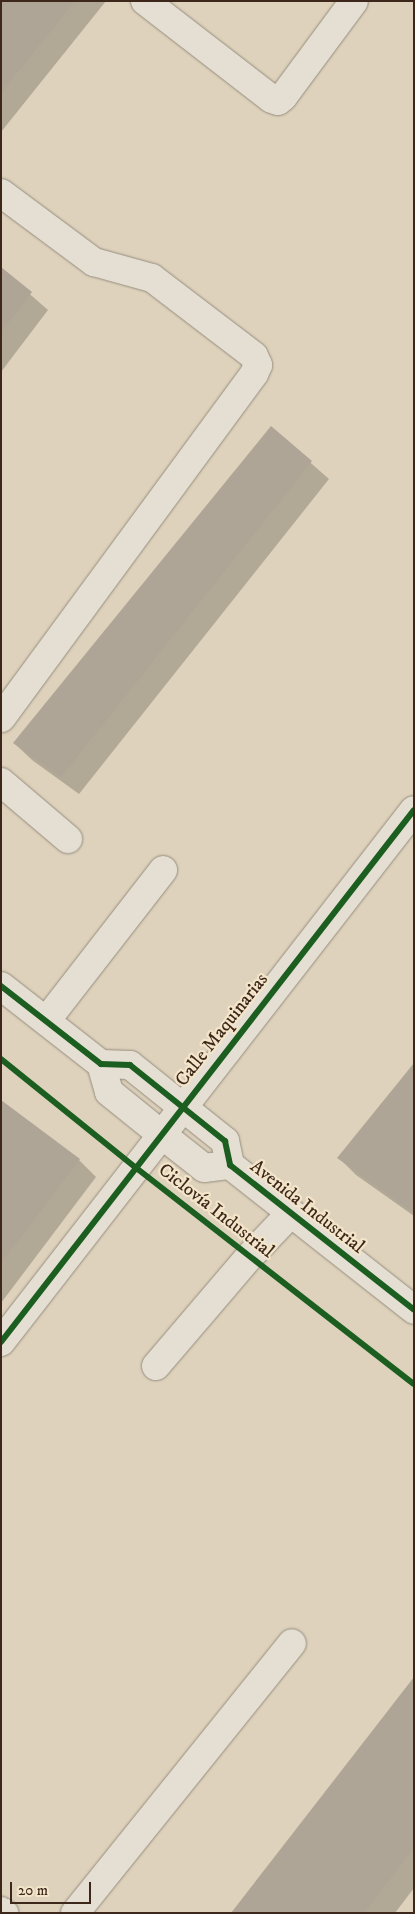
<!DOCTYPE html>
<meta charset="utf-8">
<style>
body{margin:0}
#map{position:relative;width:415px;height:1914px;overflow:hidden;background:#ded2bc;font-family:"IM FELL DW Pica",serif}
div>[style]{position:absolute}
.shadow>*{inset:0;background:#0003}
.building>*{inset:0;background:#afa596}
.roads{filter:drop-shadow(0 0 1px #968d7f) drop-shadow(0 0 1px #968d7f)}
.minor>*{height:28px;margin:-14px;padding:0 14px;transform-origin:14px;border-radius:14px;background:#e5dfd3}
.cycleway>*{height:6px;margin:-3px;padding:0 3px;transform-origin:3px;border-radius:3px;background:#1b5e20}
span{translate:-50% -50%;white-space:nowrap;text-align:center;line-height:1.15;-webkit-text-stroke:4.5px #f3e5ca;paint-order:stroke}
.street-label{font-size:19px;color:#3d271b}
.frame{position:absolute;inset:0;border:2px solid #3d271b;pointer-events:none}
.scale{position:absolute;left:10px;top:1882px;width:81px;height:22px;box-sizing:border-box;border:2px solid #3d271b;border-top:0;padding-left:6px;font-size:15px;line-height:18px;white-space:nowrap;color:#3d271b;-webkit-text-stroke:4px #f3e5ca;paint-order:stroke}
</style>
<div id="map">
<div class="shadow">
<div style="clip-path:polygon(1px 1px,106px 1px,1px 132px)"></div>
<div style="clip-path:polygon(1px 269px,48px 310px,1px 372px)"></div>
<div style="clip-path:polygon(271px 428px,329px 479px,79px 794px,32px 760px,14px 743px)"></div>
<div style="clip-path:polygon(414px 1065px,414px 1216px,356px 1175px,339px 1158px)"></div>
<div style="clip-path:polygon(1px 1101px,79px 1160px,96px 1177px,1px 1303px)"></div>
<div style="clip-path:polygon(414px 1679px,414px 1888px,395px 1913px,233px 1913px)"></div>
</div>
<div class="building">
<div style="clip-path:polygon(1px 1px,75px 1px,1px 93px)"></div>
<div style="clip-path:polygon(1px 267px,32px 292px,1px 332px)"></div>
<div style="clip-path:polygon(271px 426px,312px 461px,61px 777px,13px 743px)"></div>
<div style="clip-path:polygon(414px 1063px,414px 1211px,413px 1212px,337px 1158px)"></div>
<div style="clip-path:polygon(1px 1100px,80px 1159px,1px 1263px)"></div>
<div style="clip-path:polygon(414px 1677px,414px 1848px,364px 1913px,231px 1913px)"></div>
</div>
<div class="roads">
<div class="minor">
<div style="left:145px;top:1px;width:160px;rotate:37.7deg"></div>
<div style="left:272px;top:99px;width:6px;rotate:18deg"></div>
<div style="left:278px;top:101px;width:6px;rotate:-39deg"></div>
<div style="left:283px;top:97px;width:119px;rotate:-53.5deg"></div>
<div style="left:1px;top:193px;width:116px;rotate:36.6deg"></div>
<div style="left:94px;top:262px;width:60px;rotate:15.4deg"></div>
<div style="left:152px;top:278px;width:128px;rotate:37.4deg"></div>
<div style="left:254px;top:356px;width:10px;rotate:66deg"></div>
<div style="left:258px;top:365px;width:10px;rotate:114deg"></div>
<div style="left:254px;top:374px;width:427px;rotate:126.3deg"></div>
<div style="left:1px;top:782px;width:88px;rotate:40.4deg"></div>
<div style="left:1px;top:986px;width:127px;rotate:38deg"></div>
<div style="left:101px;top:1064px;width:29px;rotate:2deg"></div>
<div style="left:130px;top:1065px;width:122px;rotate:38.7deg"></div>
<div style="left:225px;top:1141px;width:25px;rotate:78deg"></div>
<div style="left:230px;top:1165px;width:234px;rotate:38.2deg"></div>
<div style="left:46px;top:1021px;width:191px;rotate:-52.2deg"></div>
<div style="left:101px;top:1064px;width:29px;rotate:74deg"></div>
<div style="left:109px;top:1092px;width:67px;rotate:38.9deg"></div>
<div style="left:161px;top:1134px;width:55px;rotate:38.3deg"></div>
<div style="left:204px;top:1168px;width:26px;rotate:-7deg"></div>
<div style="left:1px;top:1342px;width:673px;rotate:-52.18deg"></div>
<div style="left:156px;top:1366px;width:145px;rotate:-49.5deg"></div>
<div style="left:250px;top:1256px;width:59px;rotate:-46.4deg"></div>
<div style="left:1px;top:1911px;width:4px;rotate:34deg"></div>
<div style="left:75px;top:1913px;width:346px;rotate:-51.2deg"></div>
</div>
</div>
<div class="cycleway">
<div style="left:1px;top:986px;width:127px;rotate:38deg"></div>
<div style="left:101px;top:1064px;width:29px;rotate:2deg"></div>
<div style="left:130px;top:1065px;width:122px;rotate:38.7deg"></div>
<div style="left:225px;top:1141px;width:25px;rotate:78deg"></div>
<div style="left:230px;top:1165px;width:234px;rotate:38.2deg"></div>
<div style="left:1px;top:1059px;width:172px;rotate:38.9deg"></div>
<div style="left:135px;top:1167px;width:353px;rotate:37.9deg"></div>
<div style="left:1px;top:1342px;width:673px;rotate:-52.18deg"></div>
</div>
<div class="street-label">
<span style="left:222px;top:1030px;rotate:-52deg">Calle Maquinarias</span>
<span style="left:307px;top:1207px;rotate:38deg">Avenida Industrial</span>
<span style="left:216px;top:1211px;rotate:38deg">Ciclovía Industrial</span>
</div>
<div class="frame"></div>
<div class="scale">20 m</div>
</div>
